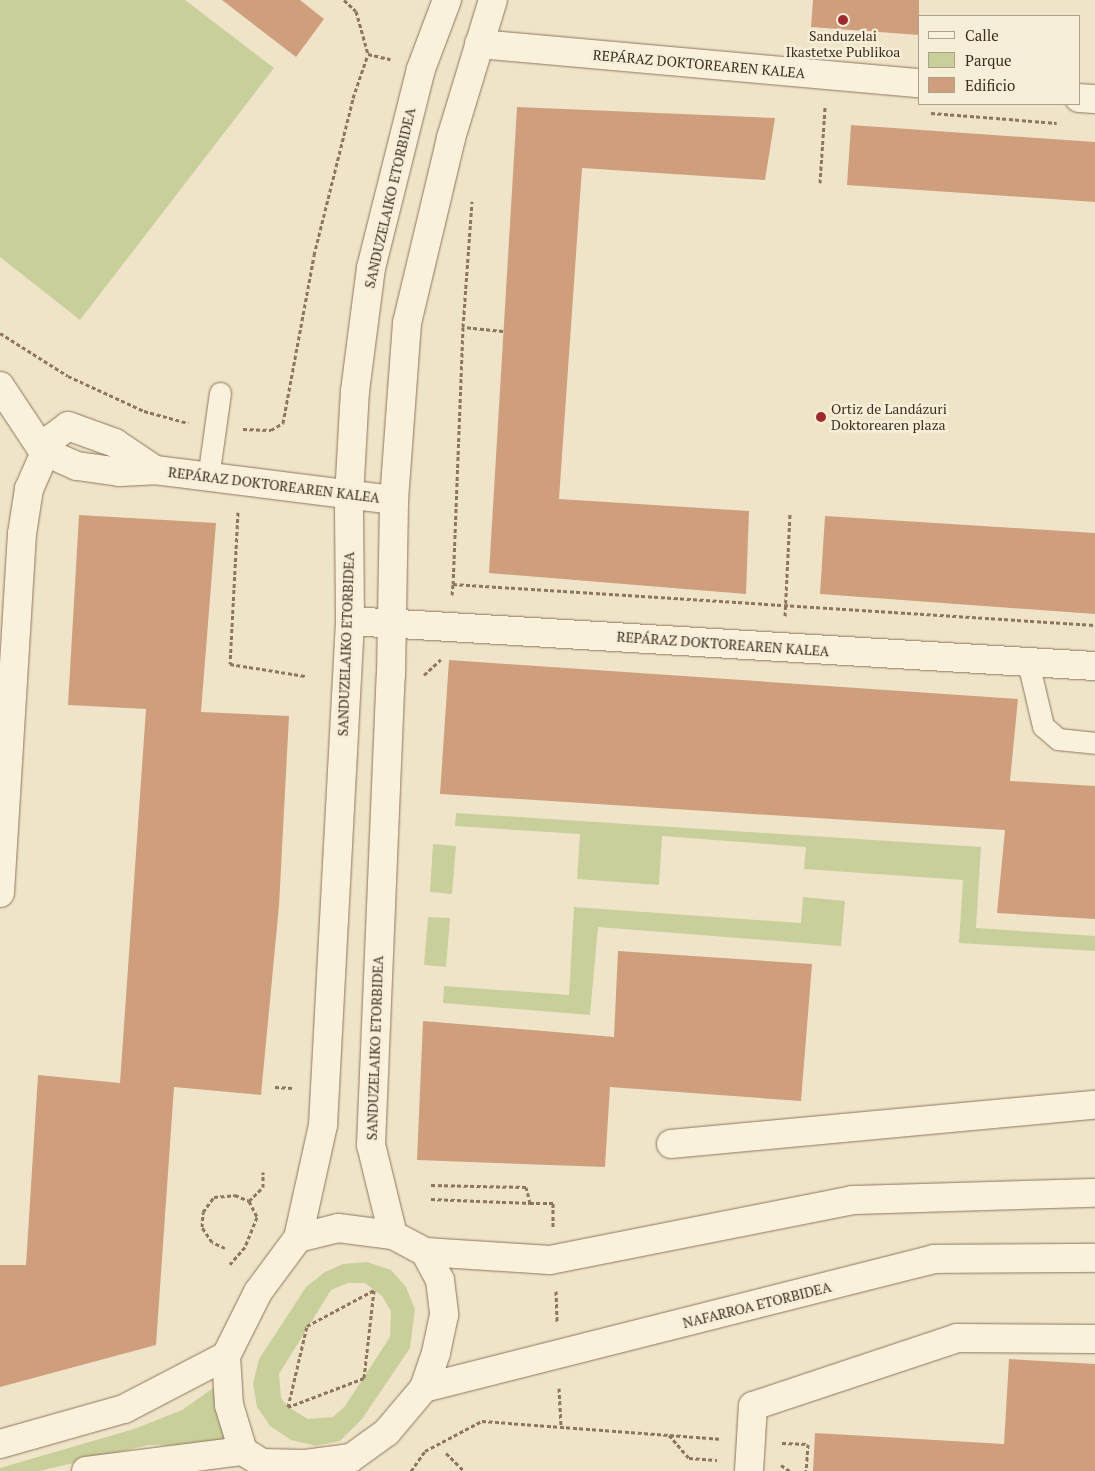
<!DOCTYPE html>
<meta charset="utf-8">
<style>
body{margin:0}
#map{position:relative;width:1095px;height:1471px;overflow:hidden;background:#f0e4c8;font-family:"PT Serif",serif}
div>[style]{position:absolute}
.green>*{inset:0;background:#c9cf9b}
.building>*{inset:0;background:#cf9f7d}
.path>*{height:3px;margin-top:-1.5px;transform-origin:0;background:repeating-linear-gradient(90deg,#8d765c 0 4px,transparent 0 6.5px)}
.roads{filter:drop-shadow(0 0 1px #8d765c) drop-shadow(0 0 1px #8d765c)}
.service>*{height:21px;margin:-10.5px;padding:0 10.5px;transform-origin:10.5px;border-radius:10.5px;background:#faf1dc}
.minor>*{height:28px;margin:-14px;padding:0 14px;transform-origin:14px;border-radius:14px;background:#faf1dc}
.secondary>*{height:28px;margin:-14px;padding:0 14px;transform-origin:14px;border-radius:14px;background:#faf1dc}
.dots>*{width:14px;height:14px;translate:-50% -50%;box-sizing:border-box;border:2px solid #f7eed8;border-radius:50%}
span{translate:-50% -50%;white-space:nowrap;text-align:center;line-height:1.15;-webkit-text-stroke:5px #f7eed8;paint-order:stroke}
.poi-label{font-size:14px;color:#3d2e20}
.left{translate:0 -50%;text-align:left}
.street-label{font-size:14px;color:#3d2e20}
.legend{position:absolute;left:918px;top:15px;width:162px;height:90px;box-sizing:border-box;background:#f7eed8;border:1px solid #ada18e;margin:0;padding:6px 9px;list-style:none;font-size:15px;color:#3d2e20}
.legend li{display:flex;align-items:center;gap:10px;height:25px}
.legend b{width:25px;border:1px solid #ada18e}
</style>
<div id="map">
<div class="green">
<div style="clip-path:polygon(0 0,185px 0,274px 68px,80px 320px,0 257px)"></div>
<div style="clip-path:polygon(456px 813px,981px 847px,976px 928px,1095px 936px,1095px 951px,959px 943px,963px 880px,804px 869px,806px 847px,662px 836px,659px 885px,577px 879px,580px 834px,455px 826px)"></div>
<div style="clip-path:polygon(433px 844px,456px 846px,452px 894px,430px 892px)"></div>
<div style="clip-path:polygon(803px 897px,845px 901px,841px 946px,598px 927px,590px 1015px,443px 1003px,444px 986px,569px 995px,574px 907px,801px 923px)"></div>
<div style="clip-path:polygon(428px 917px,450px 918px,446px 967px,424px 965px)"></div>
<div style="clip-path:polygon(evenodd,367px 1262px,391px 1270px,406px 1287px,415px 1309px,410px 1348px,362px 1419px,340px 1441px,316px 1446px,291px 1440px,270px 1426px,257px 1407px,253px 1384px,259px 1359px,306px 1287px,325px 1272px,343px 1264px,367px 1262px,348px 1283px,365px 1283px,382px 1296px,391px 1311px,390px 1337px,345px 1406px,333px 1417px,308px 1419px,288px 1407px,281px 1398px,279px 1374px,331px 1290px,348px 1283px)"></div>
<div style="clip-path:polygon(216px 1386px,230px 1447px,148px 1445px,40px 1471px,0 1471px,0 1468px,134px 1429px,182px 1410px)"></div>
</div>
<div class="building">
<div style="clip-path:polygon(222px 0,300px 0,324px 19px,296px 57px)"></div>
<div style="clip-path:polygon(813px 0,919px 0,919px 35px,811px 27px)"></div>
<div style="clip-path:polygon(517px 107px,775px 118px,765px 180px,582px 168px,559px 499px,749px 511px,746px 594px,489px 573px)"></div>
<div style="clip-path:polygon(851px 125px,1095px 142px,1095px 202px,847px 185px)"></div>
<div style="clip-path:polygon(79px 515px,216px 523px,201px 712px,289px 716px,279px 906px,261px 1095px,174px 1087px,156px 1345px,0 1387px,0 1265px,26px 1265px,38px 1075px,120px 1083px,146px 709px,68px 705px)"></div>
<div style="clip-path:polygon(825px 516px,1095px 533px,1095px 614px,820px 594px)"></div>
<div style="clip-path:polygon(449px 660px,1018px 699px,1010px 781px,1095px 786px,1095px 919px,997px 913px,1005px 830px,440px 794px)"></div>
<div style="clip-path:polygon(618px 951px,812px 964px,801px 1101px,610px 1087px,605px 1167px,417px 1160px,423px 1021px,614px 1037px)"></div>
<div style="clip-path:polygon(1009px 1359px,1095px 1364px,1095px 1471px,813px 1471px,815px 1433px,1004px 1444px)"></div>
</div>
<div class="path">
<div style="left:344px;top:0;width:16px;rotate:43deg"></div>
<div style="left:356px;top:11px;width:45px;rotate:74.4deg"></div>
<div style="left:931px;top:113px;width:126px;rotate:4.5deg"></div>
<div style="left:820px;top:183px;width:76px;rotate:-86.2deg"></div>
<div style="left:463px;top:327px;width:126px;rotate:-85.9deg"></div>
<div style="left:503px;top:331px;width:40px;rotate:-174.3deg"></div>
<div style="left:463px;top:327px;width:257px;rotate:92.2deg"></div>
<div style="left:453px;top:584px;width:643px;rotate:3.65deg"></div>
<div style="left:0;top:333px;width:80px;rotate:32.3deg"></div>
<div style="left:68px;top:376px;width:84px;rotate:24.7deg"></div>
<div style="left:144px;top:411px;width:46px;rotate:15.3deg"></div>
<div style="left:243px;top:429px;width:28px;rotate:2deg"></div>
<div style="left:271px;top:430px;width:14px;rotate:-30deg"></div>
<div style="left:283px;top:423px;width:171px;rotate:-79.5deg"></div>
<div style="left:314px;top:255px;width:162px;rotate:-76deg"></div>
<div style="left:353px;top:98px;width:46px;rotate:-71.2deg"></div>
<div style="left:368px;top:54px;width:23px;rotate:13deg"></div>
<div style="left:238px;top:512px;width:152px;rotate:93deg"></div>
<div style="left:230px;top:664px;width:76px;rotate:9.1deg"></div>
<div style="left:452px;top:595px;width:11px;rotate:-85deg"></div>
<div style="left:785px;top:616px;width:102px;rotate:-87.2deg"></div>
<div style="left:424px;top:675px;width:23px;rotate:-43deg"></div>
<div style="left:275px;top:1087px;width:18px;rotate:3deg"></div>
<div style="left:431px;top:1199px;width:99px;rotate:2.3deg"></div>
<div style="left:530px;top:1203px;width:16px;rotate:-104deg"></div>
<div style="left:526px;top:1187px;width:95px;rotate:-178.8deg"></div>
<div style="left:249px;top:1201px;width:20px;rotate:-45deg"></div>
<div style="left:263px;top:1187px;width:15px;rotate:-90deg"></div>
<div style="left:530px;top:1203px;width:23px"></div>
<div style="left:553px;top:1203px;width:24px;rotate:90deg"></div>
<div style="left:225px;top:1248px;width:14px;rotate:-155deg"></div>
<div style="left:212px;top:1242px;width:18px;rotate:-124deg"></div>
<div style="left:202px;top:1227px;width:15px;rotate:-86deg"></div>
<div style="left:203px;top:1212px;width:19px;rotate:-54deg"></div>
<div style="left:214px;top:1197px;width:21px;rotate:-5deg"></div>
<div style="left:235px;top:1195px;width:15px;rotate:23deg"></div>
<div style="left:249px;top:1201px;width:18px;rotate:63deg"></div>
<div style="left:257px;top:1217px;width:32px;rotate:112deg"></div>
<div style="left:245px;top:1247px;width:23px;rotate:131deg"></div>
<div style="left:374px;top:1290px;width:89px;rotate:96.5deg"></div>
<div style="left:364px;top:1378px;width:81px;rotate:159.1deg"></div>
<div style="left:288px;top:1407px;width:83px;rotate:-76.8deg"></div>
<div style="left:307px;top:1326px;width:76px;rotate:-28.2deg"></div>
<div style="left:556px;top:1291px;width:31px;rotate:88deg"></div>
<div style="left:559px;top:1388px;width:38px;rotate:87deg"></div>
<div style="left:669px;top:1435px;width:30px;rotate:49deg"></div>
<div style="left:689px;top:1458px;width:28px;rotate:4deg"></div>
<div style="left:782px;top:1443px;width:26px;rotate:2deg"></div>
<div style="left:808px;top:1444px;width:27px;rotate:94deg"></div>
<div style="left:446px;top:1453px;width:25px;rotate:45deg"></div>
<div style="left:781px;top:1465px;width:11px;rotate:34deg"></div>
<div style="left:411px;top:1471px;width:24px;rotate:-55deg"></div>
<div style="left:425px;top:1451px;width:64px;rotate:-27.8deg"></div>
<div style="left:482px;top:1421px;width:238px;rotate:4.3deg"></div>
</div>
<div class="roads">
<div class="service">
<div style="left:208px;top:478px;width:86px;rotate:-82deg"></div>
<div style="left:1028px;top:662px;width:66px;rotate:76.8deg"></div>
<div style="left:1043px;top:726px;width:20px;rotate:41deg"></div>
<div style="left:1058px;top:739px;width:37px;rotate:6deg"></div>
</div>
<div class="minor">
<div style="left:479px;top:44px;width:442px;rotate:5.1deg"></div>
<div style="left:1079px;top:98px;width:16px;rotate:4deg"></div>
<div style="left:0;top:386px;width:78px;rotate:56.5deg"></div>
<div style="left:43px;top:451px;width:37px;rotate:24deg"></div>
<div style="left:77px;top:466px;width:43px;rotate:7.9deg"></div>
<div style="left:120px;top:472px;width:35px;rotate:-3deg"></div>
<div style="left:155px;top:470px;width:241px;rotate:7.2deg"></div>
<div style="left:350px;top:621px;width:746px;rotate:3.46deg"></div>
<div style="left:0;top:893px;width:360px;rotate:-86.5deg"></div>
<div style="left:22px;top:534px;width:46px;rotate:-81.2deg"></div>
<div style="left:29px;top:489px;width:55px;rotate:-66.3deg"></div>
<div style="left:51px;top:439px;width:21px;rotate:-37deg"></div>
<div style="left:68px;top:426px;width:50px;rotate:19.9deg"></div>
<div style="left:115px;top:443px;width:48px;rotate:34deg"></div>
<div style="left:671px;top:1144px;width:426px;rotate:-5.3deg"></div>
<div style="left:749px;top:1471px;width:65px;rotate:-86.5deg"></div>
<div style="left:753px;top:1406px;width:215px;rotate:-18.4deg"></div>
<div style="left:957px;top:1338px;width:138px;rotate:0.4deg"></div>
</div>
<div class="secondary">
<div style="left:338px;top:1228px;width:55px;rotate:7.3deg"></div>
<div style="left:393px;top:1235px;width:36px;rotate:28deg"></div>
<div style="left:425px;top:1252px;width:32px;rotate:62deg"></div>
<div style="left:440px;top:1280px;width:35px;rotate:83deg"></div>
<div style="left:444px;top:1315px;width:39px;rotate:102deg"></div>
<div style="left:436px;top:1353px;width:37px;rotate:109deg"></div>
<div style="left:424px;top:1388px;width:57px;rotate:130.1deg"></div>
<div style="left:387px;top:1432px;width:44px;rotate:144.2deg"></div>
<div style="left:351px;top:1458px;width:46px;rotate:172.6deg"></div>
<div style="left:305px;top:1464px;width:43px;rotate:-178.7deg"></div>
<div style="left:262px;top:1463px;width:22px;rotate:-148deg"></div>
<div style="left:243px;top:1451px;width:48px;rotate:-106.9deg"></div>
<div style="left:229px;top:1405px;width:49px;rotate:-93.5deg"></div>
<div style="left:226px;top:1356px;width:72px;rotate:-63.4deg"></div>
<div style="left:258px;top:1292px;width:67px;rotate:-53.5deg"></div>
<div style="left:298px;top:1238px;width:41px;rotate:-14deg"></div>
<div style="left:393px;top:1235px;width:93px;rotate:-103.7deg"></div>
<div style="left:371px;top:1145px;width:470px;rotate:-87.6deg"></div>
<div style="left:391px;top:675px;width:175px;rotate:-89deg"></div>
<div style="left:394px;top:500px;width:177px;rotate:-85.8deg"></div>
<div style="left:407px;top:323px;width:190px;rotate:-76.6deg"></div>
<div style="left:451px;top:138px;width:144px;rotate:-73.1deg"></div>
<div style="left:298px;top:1238px;width:116px;rotate:-77.5deg"></div>
<div style="left:323px;top:1125px;width:505px;rotate:-86.93deg"></div>
<div style="left:350px;top:621px;width:124px;rotate:-90.5deg"></div>
<div style="left:349px;top:497px;width:106px;rotate:-86.8deg"></div>
<div style="left:355px;top:391px;width:124px;rotate:-82.6deg"></div>
<div style="left:371px;top:268px;width:205px;rotate:-75.9deg"></div>
<div style="left:421px;top:69px;width:74px;rotate:-69.4deg"></div>
<div style="left:425px;top:1252px;width:125px;rotate:3.7deg"></div>
<div style="left:550px;top:1260px;width:308px;rotate:-11.2deg"></div>
<div style="left:852px;top:1200px;width:243px;rotate:-1.7deg"></div>
<div style="left:424px;top:1388px;width:526px;rotate:-14.19deg"></div>
<div style="left:934px;top:1259px;width:161px;rotate:-0.4deg"></div>
<div style="left:0;top:1444px;width:129px;rotate:-15.8deg"></div>
<div style="left:124px;top:1409px;width:115px;rotate:-27.5deg"></div>
<div style="left:86px;top:1471px;width:158px;rotate:-7.3deg"></div>
</div>
</div>
<div class="dots">
<div style="left:843px;top:20px;background:#9e2a2b"></div>
<div style="left:821px;top:417px;background:#9e2a2b"></div>
</div>
<div class="poi-label">
<span style="left:843px;top:44px">Sanduzelai<br>Ikastetxe Publikoa</span>
<span class="left" style="left:831px;top:417px">Ortiz de Landázuri<br>Doktorearen plaza</span>
</div>
<div class="street-label">
<span style="left:699px;top:64px;rotate:5deg">REPÁRAZ DOKTOREAREN KALEA</span>
<span style="left:390px;top:198px;rotate:-77deg">SANDUZELAIKO ETORBIDEA</span>
<span style="left:274px;top:485px;rotate:7deg">REPÁRAZ DOKTOREAREN KALEA</span>
<span style="left:346px;top:644px;rotate:-88deg">SANDUZELAIKO ETORBIDEA</span>
<span style="left:723px;top:644px;rotate:4deg">REPÁRAZ DOKTOREAREN KALEA</span>
<span style="left:375px;top:1048px;rotate:-88deg">SANDUZELAIKO ETORBIDEA</span>
<span style="left:757px;top:1305px;rotate:-14deg">NAFARROA ETORBIDEA</span>
</div>
<ul class="legend">
<li><b style="height:6px;background:#faf1dc"></b>Calle</li>
<li><b style="height:14px;background:#c9cf9b"></b>Parque</li>
<li><b style="height:14px;background:#cf9f7d"></b>Edificio</li>
</ul>
</div>
